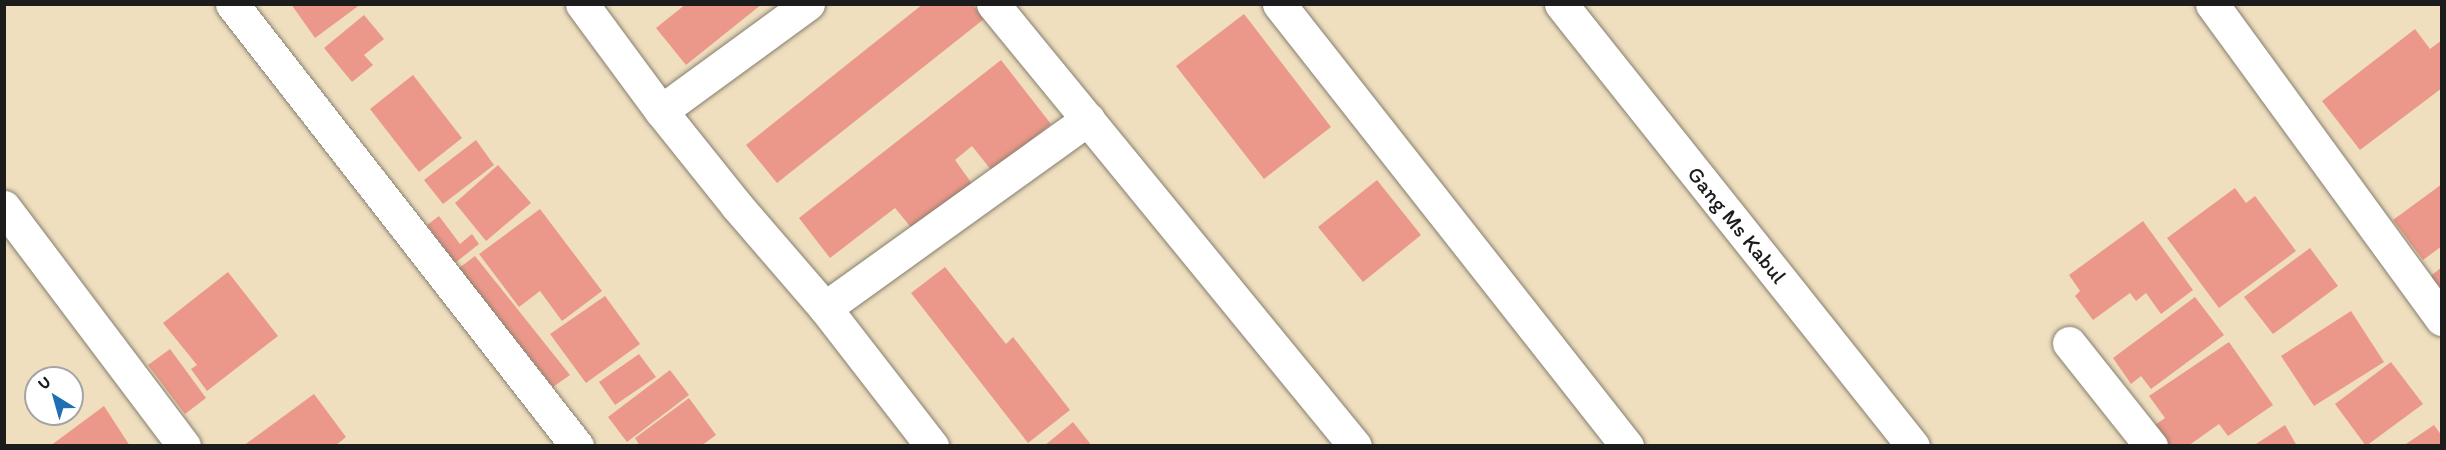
<!DOCTYPE html>
<style>
body{margin:0}
#map{position:relative;width:2446px;height:450px;overflow:hidden;background:#efdfbf;font-family:Itim,sans-serif}
div>[style]{position:absolute}
.building>*{inset:0;background:#eb988a}
.roads{filter:drop-shadow(0 0 2px #867e6e) drop-shadow(0 0 2px #867e6e)}
.street>*{height:33px;margin:-16.5px;padding:0 16.5px;transform-origin:16.5px;border-radius:16.5px;background:#fff}
span{translate:-50% -50%;white-space:nowrap;text-align:center;line-height:1.15;-webkit-text-stroke:6px #fff;paint-order:stroke}
.street-label{font-size:22px;color:#1c1c1c}
.frame{position:absolute;inset:0;border:6px solid #1c1c1c;pointer-events:none}
.north{position:absolute;left:24px;top:366px;width:60px;height:60px;box-sizing:border-box;background:#fff;border:2px solid #a4a4a4;border-radius:50%;rotate:323deg;font-size:16px;font-weight:700;line-height:24px;text-align:center;color:#1c1c1c}
.north::after{content:'';display:block;margin:auto;width:21px;height:27px;background:#1f6fb2;clip-path:polygon(50% 0,100% 100%,50% 72%,0 100%)}
</style>
<div id="map">
<div class="building">
<div style="clip-path:polygon(291px 4px,361px 4px,315px 38px)"></div>
<div style="clip-path:polygon(686px 4px,762px 4px,686px 65px,656px 28px)"></div>
<div style="clip-path:polygon(923px 4px,972px 4px,984px 19px,777px 183px,746px 145px)"></div>
<div style="clip-path:polygon(1244px 14px,1331px 127px,1264px 179px,1176px 66px)"></div>
<div style="clip-path:polygon(364px 15px,384px 39px,364px 55px,373px 65px,352px 82px,324px 48px)"></div>
<div style="clip-path:polygon(2415px 29px,2430px 49px,2442px 40px,2442px 88px,2360px 150px,2322px 101px)"></div>
<div style="clip-path:polygon(1001px 60px,1051px 124px,992px 171px,972px 146px,955px 160px,973px 185px,914px 231px,895px 208px,830px 258px,799px 218px)"></div>
<div style="clip-path:polygon(413px 75px,462px 138px,419px 172px,370px 109px)"></div>
<div style="clip-path:polygon(476px 140px,494px 165px,443px 204px,424px 180px)"></div>
<div style="clip-path:polygon(498px 165px,531px 203px,486px 241px,455px 203px)"></div>
<div style="clip-path:polygon(1377px 180px,1421px 235px,1363px 282px,1318px 227px)"></div>
<div style="clip-path:polygon(2442px 184px,2442px 246px,2423px 260px,2393px 220px)"></div>
<div style="clip-path:polygon(2235px 188px,2246px 203px,2255px 196px,2296px 251px,2219px 308px,2167px 238px)"></div>
<div style="clip-path:polygon(540px 209px,602px 291px,562px 321px,540px 291px,519px 307px,479px 254px)"></div>
<div style="clip-path:polygon(439px 216px,460px 244px,472px 234px,479px 244px,455px 263px,427px 225px)"></div>
<div style="clip-path:polygon(2143px 221px,2193px 290px,2161px 314px,2146px 293px,2136px 301px,2130px 293px,2093px 320px,2075px 296px,2080px 291px,2069px 275px)"></div>
<div style="clip-path:polygon(2310px 248px,2338px 286px,2273px 334px,2244px 297px)"></div>
<div style="clip-path:polygon(475px 256px,570px 375px,553px 387px,459px 268px)"></div>
<div style="clip-path:polygon(945px 267px,1006px 344px,1013px 337px,1070px 410px,1028px 443px,911px 293px)"></div>
<div style="clip-path:polygon(2442px 267px,2442px 296px,2428px 278px)"></div>
<div style="clip-path:polygon(228px 272px,278px 336px,207px 391px,191px 369px,197px 365px,163px 323px)"></div>
<div style="clip-path:polygon(605px 296px,640px 344px,586px 383px,550px 334px)"></div>
<div style="clip-path:polygon(2195px 297px,2224px 335px,2151px 389px,2141px 376px,2131px 384px,2113px 358px)"></div>
<div style="clip-path:polygon(2351px 311px,2384px 362px,2314px 406px,2281px 356px)"></div>
<div style="clip-path:polygon(2229px 342px,2273px 405px,2228px 436px,2219px 424px,2188px 446px,2168px 446px,2155px 425px,2165px 418px,2149px 396px)"></div>
<div style="clip-path:polygon(170px 349px,206px 398px,185px 414px,148px 365px)"></div>
<div style="clip-path:polygon(639px 354px,656px 377px,615px 405px,599px 382px)"></div>
<div style="clip-path:polygon(2391px 362px,2423px 404px,2366px 446px,2335px 404px)"></div>
<div style="clip-path:polygon(670px 370px,689px 395px,627px 442px,608px 417px)"></div>
<div style="clip-path:polygon(314px 394px,346px 437px,335px 446px,243px 446px)"></div>
<div style="clip-path:polygon(689px 398px,716px 435px,701px 446px,640px 446px,635px 438px)"></div>
<div style="clip-path:polygon(104px 406px,130px 446px,50px 446px)"></div>
<div style="clip-path:polygon(1073px 422px,1092px 446px,1044px 446px)"></div>
<div style="clip-path:polygon(2285px 425px,2297px 446px,2253px 446px)"></div>
<div style="clip-path:polygon(2434px 425px,2442px 436px,2442px 446px,2403px 446px)"></div>
</div>
<div class="roads">
<div class="street">
<div style="left:232px;top:4px;width:561px;rotate:52.03deg"></div>
<div style="left:582px;top:4px;width:133px;rotate:53.6deg"></div>
<div style="left:661px;top:111px;width:122px;rotate:51.3deg"></div>
<div style="left:737px;top:206px;width:135px;rotate:49.2deg"></div>
<div style="left:825px;top:308px;width:175px;rotate:52.2deg"></div>
<div style="left:993px;top:4px;width:571px;rotate:50.68deg"></div>
<div style="left:1279px;top:4px;width:563px;rotate:51.79deg"></div>
<div style="left:1561px;top:4px;width:565px;rotate:51.47deg"></div>
<div style="left:2212px;top:4px;width:390px;rotate:53.9deg"></div>
<div style="left:661px;top:111px;width:182px;rotate:-36.1deg"></div>
<div style="left:4px;top:207px;width:299px;rotate:53deg"></div>
<div style="left:825px;top:308px;width:324px;rotate:-35.7deg"></div>
<div style="left:2069px;top:343px;width:132px;rotate:51.5deg"></div>
</div>
</div>
<div class="street-label">
<span style="left:1737px;top:225px;rotate:51deg">Gang Ms Kabul</span>
</div>
<div class="frame"></div>
<div class="north">U</div>
</div>
